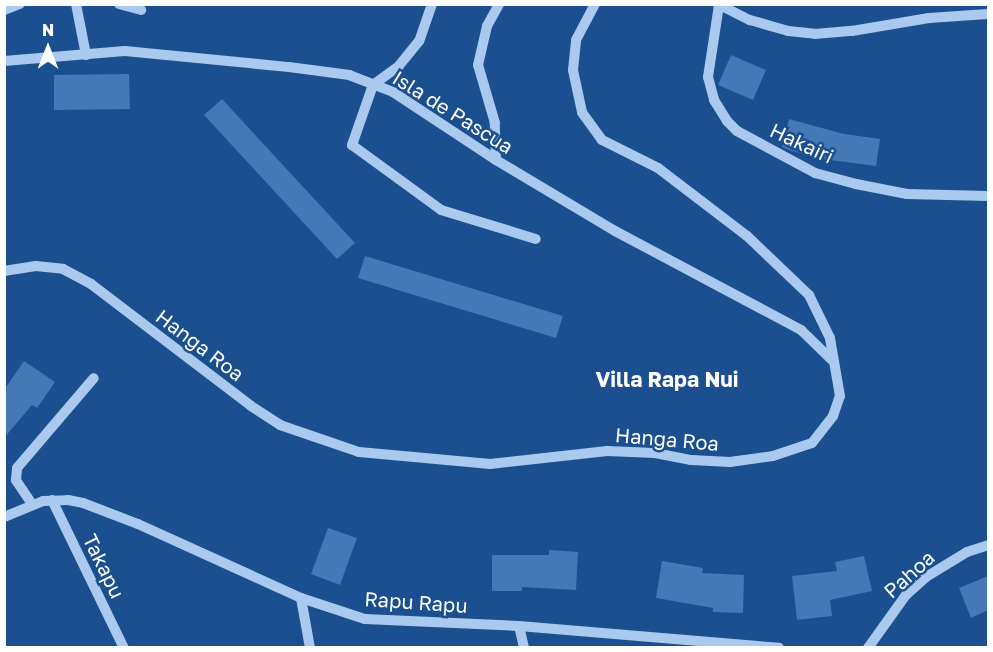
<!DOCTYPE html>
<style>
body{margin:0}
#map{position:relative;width:993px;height:652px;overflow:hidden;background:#1b4f8f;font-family:"Golos Text",sans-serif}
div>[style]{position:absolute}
.building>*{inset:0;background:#4478b7}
.minor>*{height:10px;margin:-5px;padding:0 5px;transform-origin:5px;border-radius:5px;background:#a9c9ee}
span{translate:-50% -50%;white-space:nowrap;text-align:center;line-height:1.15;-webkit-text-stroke:5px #1b4f8f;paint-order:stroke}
.street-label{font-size:20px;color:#fff}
.neighbourhood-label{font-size:21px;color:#fff;font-weight:700}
.frame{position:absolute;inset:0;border:6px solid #fff;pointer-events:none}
.north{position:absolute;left:18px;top:18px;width:60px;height:60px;-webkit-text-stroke:4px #1b4f8f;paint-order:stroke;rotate:0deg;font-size:16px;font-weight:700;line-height:24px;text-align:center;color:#fff}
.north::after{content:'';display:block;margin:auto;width:21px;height:27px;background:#fff;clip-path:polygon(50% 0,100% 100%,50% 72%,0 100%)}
</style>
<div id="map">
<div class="building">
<div style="clip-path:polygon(731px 55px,766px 70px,753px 100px,718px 85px)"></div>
<div style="clip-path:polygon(129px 74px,130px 109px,54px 110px,54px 75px)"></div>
<div style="clip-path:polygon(222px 99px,355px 243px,337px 259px,204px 115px)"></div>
<div style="clip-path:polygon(789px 119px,844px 134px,880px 139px,876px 166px,815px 158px,789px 150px,782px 147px)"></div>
<div style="clip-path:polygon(365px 256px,563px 316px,556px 338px,358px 278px)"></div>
<div style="clip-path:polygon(24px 361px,55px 382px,37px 408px,32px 405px,4px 438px,4px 390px)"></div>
<div style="clip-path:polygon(328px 528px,357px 538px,340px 585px,311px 574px)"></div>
<div style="clip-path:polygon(549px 550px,578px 552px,576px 590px,522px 587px,522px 591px,492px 591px,492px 555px,549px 555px)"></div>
<div style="clip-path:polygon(864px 556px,872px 591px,830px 600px,832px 616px,797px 620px,792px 576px,837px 571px,835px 562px)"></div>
<div style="clip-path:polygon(662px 561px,703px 568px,702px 573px,744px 575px,743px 613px,713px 612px,713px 608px,656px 598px)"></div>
<div style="clip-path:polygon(988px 576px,988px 610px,971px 618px,959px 588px)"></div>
</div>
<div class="minor">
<div style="left:76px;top:4px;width:52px;rotate:78.9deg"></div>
<div style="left:119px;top:4px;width:23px;rotate:15deg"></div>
<div style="left:432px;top:4px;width:39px;rotate:109deg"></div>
<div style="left:419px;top:41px;width:32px;rotate:129deg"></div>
<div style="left:399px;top:66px;width:32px;rotate:144deg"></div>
<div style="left:373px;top:85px;width:64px;rotate:109.3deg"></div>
<div style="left:352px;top:145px;width:110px;rotate:36.1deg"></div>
<div style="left:441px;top:210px;width:99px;rotate:17deg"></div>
<div style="left:718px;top:4px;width:36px;rotate:27deg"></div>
<div style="left:750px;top:20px;width:40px;rotate:16deg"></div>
<div style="left:788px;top:31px;width:27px;rotate:6deg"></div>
<div style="left:815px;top:34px;width:37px;rotate:-5deg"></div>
<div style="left:852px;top:31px;width:78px;rotate:-9.6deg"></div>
<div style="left:929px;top:18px;width:59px;rotate:-3.9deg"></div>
<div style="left:719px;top:5px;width:73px;rotate:98.7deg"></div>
<div style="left:708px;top:77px;width:24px;rotate:75deg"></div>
<div style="left:714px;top:100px;width:25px;rotate:58deg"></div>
<div style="left:727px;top:121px;width:14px;rotate:45deg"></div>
<div style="left:737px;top:131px;width:89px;rotate:28.3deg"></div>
<div style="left:815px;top:173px;width:42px;rotate:15deg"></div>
<div style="left:856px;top:184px;width:52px;rotate:11.1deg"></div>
<div style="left:907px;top:194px;width:81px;rotate:1.4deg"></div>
<div style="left:4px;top:10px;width:17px;rotate:-21deg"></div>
<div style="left:4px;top:61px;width:121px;rotate:-4.7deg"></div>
<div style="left:125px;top:51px;width:165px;rotate:5.6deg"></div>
<div style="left:289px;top:67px;width:61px;rotate:7.6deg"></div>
<div style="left:349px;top:75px;width:47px;rotate:21.1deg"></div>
<div style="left:393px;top:92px;width:123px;rotate:33.4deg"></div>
<div style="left:496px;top:160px;width:139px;rotate:30.8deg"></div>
<div style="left:615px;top:231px;width:211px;rotate:28deg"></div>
<div style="left:801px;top:330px;width:43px;rotate:44.1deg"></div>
<div style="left:496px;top:160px;width:37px;rotate:-92deg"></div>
<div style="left:495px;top:123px;width:60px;rotate:-106.3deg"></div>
<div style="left:478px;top:65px;width:40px;rotate:-77deg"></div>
<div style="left:487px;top:26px;width:25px;rotate:-61deg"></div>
<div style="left:4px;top:271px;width:32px;rotate:-9deg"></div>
<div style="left:36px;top:266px;width:27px;rotate:6deg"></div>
<div style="left:63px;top:269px;width:32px;rotate:28deg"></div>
<div style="left:91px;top:284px;width:201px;rotate:37.3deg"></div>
<div style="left:251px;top:406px;width:35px;rotate:33deg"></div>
<div style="left:280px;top:425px;width:83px;rotate:18.9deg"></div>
<div style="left:359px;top:452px;width:132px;rotate:5.2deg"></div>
<div style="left:490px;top:464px;width:118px;rotate:-6.3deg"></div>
<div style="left:607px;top:451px;width:48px;rotate:2.4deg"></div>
<div style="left:655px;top:453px;width:37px;rotate:11deg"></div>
<div style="left:691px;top:460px;width:39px;rotate:3deg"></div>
<div style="left:730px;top:462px;width:43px;rotate:-7.9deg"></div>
<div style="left:773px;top:456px;width:41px;rotate:-18.4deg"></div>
<div style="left:812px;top:443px;width:34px;rotate:-52deg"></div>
<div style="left:833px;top:416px;width:21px;rotate:-71deg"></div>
<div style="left:840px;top:396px;width:59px;rotate:-99.8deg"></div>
<div style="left:830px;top:338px;width:48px;rotate:-116deg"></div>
<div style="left:809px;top:295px;width:86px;rotate:-136.4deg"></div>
<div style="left:747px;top:236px;width:112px;rotate:-142.6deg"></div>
<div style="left:658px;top:168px;width:63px;rotate:-153.4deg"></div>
<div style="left:602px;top:140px;width:34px;rotate:-126deg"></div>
<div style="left:582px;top:112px;width:43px;rotate:-102.1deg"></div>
<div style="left:573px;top:70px;width:30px;rotate:-84deg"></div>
<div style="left:576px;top:40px;width:41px;rotate:-62.2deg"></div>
<div style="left:52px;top:500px;width:165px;rotate:64.1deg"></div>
<div style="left:32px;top:504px;width:29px;rotate:-124deg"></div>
<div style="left:16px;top:480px;width:12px;rotate:-85deg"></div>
<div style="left:17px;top:468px;width:118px;rotate:-49.5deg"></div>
<div style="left:4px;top:517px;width:42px;rotate:-22.3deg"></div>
<div style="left:43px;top:501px;width:25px;rotate:-2deg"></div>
<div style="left:68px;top:500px;width:15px;rotate:11deg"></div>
<div style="left:83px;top:503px;width:59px;rotate:20.9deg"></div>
<div style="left:138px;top:524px;width:179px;rotate:24.4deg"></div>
<div style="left:301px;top:598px;width:67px;rotate:18.2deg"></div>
<div style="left:365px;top:619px;width:154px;rotate:2.6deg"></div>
<div style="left:519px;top:626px;width:261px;rotate:4.8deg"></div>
<div style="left:301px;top:598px;width:51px;rotate:79.8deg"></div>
<div style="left:519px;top:626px;width:23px;rotate:77deg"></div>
<div style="left:868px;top:648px;width:65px;rotate:-54.4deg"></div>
<div style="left:906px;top:595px;width:27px;rotate:-42deg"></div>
<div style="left:926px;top:577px;width:48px;rotate:-31.4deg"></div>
<div style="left:967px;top:552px;width:22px;rotate:-18deg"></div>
</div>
<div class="street-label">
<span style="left:453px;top:112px;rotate:32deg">Isla de Pascua</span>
<span style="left:802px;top:143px;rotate:25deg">Hakairi</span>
<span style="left:200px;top:345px;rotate:37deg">Hanga Roa</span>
<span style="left:667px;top:439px;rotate:5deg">Hanga Roa</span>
<span style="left:104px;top:566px;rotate:64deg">Takapu</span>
<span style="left:909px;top:574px;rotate:-42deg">Pahoa</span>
<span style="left:416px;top:602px;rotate:4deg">Rapu Rapu</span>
</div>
<div class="neighbourhood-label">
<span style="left:667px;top:379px">Villa Rapa Nui</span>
</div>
<div class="frame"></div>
<div class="north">N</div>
</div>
